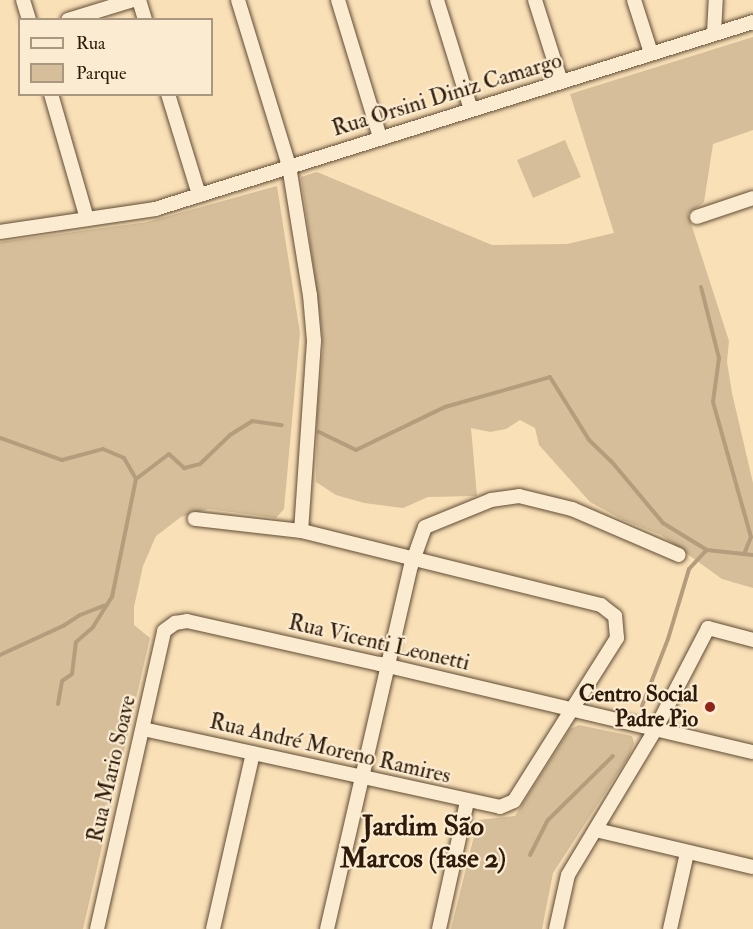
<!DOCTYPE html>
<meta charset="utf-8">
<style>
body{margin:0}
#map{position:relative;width:753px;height:929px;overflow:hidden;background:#f9e0b7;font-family:"IM FELL Double Pica",serif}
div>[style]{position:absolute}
.green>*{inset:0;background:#d6be9a}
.stream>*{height:4px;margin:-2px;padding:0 2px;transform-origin:2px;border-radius:2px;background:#b49d7c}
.roads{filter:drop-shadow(0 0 2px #604c35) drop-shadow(0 0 2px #604c35)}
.minor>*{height:14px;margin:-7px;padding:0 7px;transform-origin:7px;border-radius:7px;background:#fbebd0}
.dots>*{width:16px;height:16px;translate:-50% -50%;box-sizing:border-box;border:3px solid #fbebd0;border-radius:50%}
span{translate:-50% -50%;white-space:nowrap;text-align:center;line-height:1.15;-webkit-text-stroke:4.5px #fbebd0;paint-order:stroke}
.street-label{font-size:22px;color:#2d1a0a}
.poi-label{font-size:22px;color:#2d1a0a;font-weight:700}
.right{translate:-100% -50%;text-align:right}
.district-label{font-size:28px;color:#2d1a0a;font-weight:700}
.legend{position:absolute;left:18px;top:18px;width:195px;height:78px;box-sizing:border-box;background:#fbebd0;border:2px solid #a99781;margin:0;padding:8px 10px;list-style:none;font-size:18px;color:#2d1a0a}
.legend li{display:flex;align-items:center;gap:12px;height:30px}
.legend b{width:30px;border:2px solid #a99781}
</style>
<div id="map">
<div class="green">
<div style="clip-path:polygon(753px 37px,753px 130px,713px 144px,704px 202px,688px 214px,729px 341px,727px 362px,732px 393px,753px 483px,753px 588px,722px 579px,661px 535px,623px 520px,590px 502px,539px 445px,535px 428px,520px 420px,506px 429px,490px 432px,471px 428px,477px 496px,428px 497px,403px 508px,364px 503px,336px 495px,316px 482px,317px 413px,323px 348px,321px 322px,301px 177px,317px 172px,492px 245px,567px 244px,614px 233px,570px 94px)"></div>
<div style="clip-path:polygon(565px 140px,581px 177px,533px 198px,517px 160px)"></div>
<div style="clip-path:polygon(277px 186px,300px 333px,284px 509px,276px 518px,208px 509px,181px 517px,156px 536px,143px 566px,134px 607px,134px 625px,150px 638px,83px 929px,0 929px,0 242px,147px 222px)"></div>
<div style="clip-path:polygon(579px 725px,632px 736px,634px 743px,629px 756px,553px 873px,542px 929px,451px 929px,478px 820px,515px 816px,570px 729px)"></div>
</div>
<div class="stream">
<div style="left:701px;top:287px;width:73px;rotate:75.8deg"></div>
<div style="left:719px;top:358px;width:44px;rotate:97.8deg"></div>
<div style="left:713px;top:402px;width:140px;rotate:74.3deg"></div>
<div style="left:751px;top:537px;width:18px;rotate:112deg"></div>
<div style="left:319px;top:432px;width:41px;rotate:25.9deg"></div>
<div style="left:356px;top:450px;width:99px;rotate:-25.8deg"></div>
<div style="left:445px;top:407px;width:109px;rotate:-15.9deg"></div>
<div style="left:550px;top:377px;width:74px;rotate:58.2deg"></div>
<div style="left:589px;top:440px;width:32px;rotate:44deg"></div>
<div style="left:612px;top:462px;width:80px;rotate:50.1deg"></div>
<div style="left:663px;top:523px;width:52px;rotate:31.5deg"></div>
<div style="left:707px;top:550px;width:46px;rotate:6.2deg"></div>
<div style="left:0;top:438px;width:66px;rotate:19.5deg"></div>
<div style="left:62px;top:460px;width:42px;rotate:-15deg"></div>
<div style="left:103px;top:449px;width:23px;rotate:23deg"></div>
<div style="left:124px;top:458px;width:24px;rotate:60deg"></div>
<div style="left:136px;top:479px;width:41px;rotate:-37.1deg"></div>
<div style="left:169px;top:454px;width:21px;rotate:43deg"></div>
<div style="left:184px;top:468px;width:16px;rotate:-14deg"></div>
<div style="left:200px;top:464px;width:42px;rotate:-44deg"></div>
<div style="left:230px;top:435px;width:26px;rotate:-32deg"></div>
<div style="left:252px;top:421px;width:30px;rotate:8deg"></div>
<div style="left:0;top:655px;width:69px;rotate:-24.7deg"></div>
<div style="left:63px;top:626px;width:20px;rotate:-33deg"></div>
<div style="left:80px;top:615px;width:26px;rotate:-21deg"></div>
<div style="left:58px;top:704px;width:23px;rotate:-80deg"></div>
<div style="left:62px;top:681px;width:12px;rotate:-35deg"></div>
<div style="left:72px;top:674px;width:32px;rotate:-83deg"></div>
<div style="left:76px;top:642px;width:23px;rotate:-41deg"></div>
<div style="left:93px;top:627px;width:36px;rotate:-58deg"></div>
<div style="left:112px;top:597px;width:120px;rotate:-78.5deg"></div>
<div style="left:642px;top:706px;width:72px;rotate:-68.8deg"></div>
<div style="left:668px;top:639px;width:73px;rotate:-73.3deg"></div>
<div style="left:689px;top:569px;width:26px;rotate:-47deg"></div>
<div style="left:530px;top:855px;width:39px;rotate:-63deg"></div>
<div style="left:548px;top:820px;width:91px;rotate:-44.6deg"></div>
</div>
<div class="roads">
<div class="minor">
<div style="left:23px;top:0;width:21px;rotate:73deg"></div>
<div style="left:139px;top:0;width:21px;rotate:73deg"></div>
<div style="left:238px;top:0;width:174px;rotate:72.9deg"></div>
<div style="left:289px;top:166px;width:131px;rotate:80.8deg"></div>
<div style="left:310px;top:295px;width:46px;rotate:85deg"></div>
<div style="left:314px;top:341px;width:190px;rotate:93.9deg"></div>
<div style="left:338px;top:0;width:143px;rotate:73deg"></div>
<div style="left:437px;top:0;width:115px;rotate:72.8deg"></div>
<div style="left:535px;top:0;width:86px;rotate:72.4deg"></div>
<div style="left:634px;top:0;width:56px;rotate:72.2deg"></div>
<div style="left:68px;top:20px;width:68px;rotate:-17.1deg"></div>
<div style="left:714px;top:33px;width:33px;rotate:-87deg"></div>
<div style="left:51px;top:94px;width:130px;rotate:73.9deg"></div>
<div style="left:168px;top:94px;width:106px;rotate:72.9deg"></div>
<div style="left:697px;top:217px;width:59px;rotate:-18.7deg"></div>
<div style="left:0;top:232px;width:157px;rotate:-8.4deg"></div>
<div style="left:155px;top:209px;width:627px;rotate:-17.36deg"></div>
<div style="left:143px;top:729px;width:365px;rotate:12.3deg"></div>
<div style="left:500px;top:807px;width:15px;rotate:-23deg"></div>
<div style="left:514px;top:801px;width:193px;rotate:-57.7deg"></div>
<div style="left:617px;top:638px;width:22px;rotate:-95deg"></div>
<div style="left:615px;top:616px;width:18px;rotate:-142deg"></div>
<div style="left:601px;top:605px;width:309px;rotate:-166.1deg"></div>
<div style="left:301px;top:531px;width:107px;rotate:-173.5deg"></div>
<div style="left:596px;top:830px;width:161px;rotate:13.3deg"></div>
<div style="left:97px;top:929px;width:305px;rotate:-77.3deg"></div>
<div style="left:164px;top:631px;width:14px;rotate:-36deg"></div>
<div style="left:175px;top:623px;width:12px;rotate:-9deg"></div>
<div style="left:187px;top:621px;width:198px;rotate:12.6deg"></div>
<div style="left:380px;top:664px;width:383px;rotate:13.3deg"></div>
<div style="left:213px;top:929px;width:180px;rotate:-77.2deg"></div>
<div style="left:327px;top:929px;width:373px;rotate:-77deg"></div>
<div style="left:411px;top:566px;width:41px;rotate:-70.3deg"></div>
<div style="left:425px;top:527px;width:71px;rotate:-22.2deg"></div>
<div style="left:491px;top:500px;width:28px;rotate:-8deg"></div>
<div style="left:519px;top:496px;width:55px;rotate:13.8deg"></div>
<div style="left:572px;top:509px;width:116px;rotate:23.3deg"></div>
<div style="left:439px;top:929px;width:130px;rotate:-77.6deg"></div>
<div style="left:556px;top:929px;width:55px;rotate:-77.5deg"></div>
<div style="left:568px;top:875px;width:169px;rotate:-59deg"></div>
<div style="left:655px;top:730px;width:115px;rotate:-62.5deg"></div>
<div style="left:708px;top:628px;width:47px;rotate:14.9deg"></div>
<div style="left:670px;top:929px;width:78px;rotate:-77.4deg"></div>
</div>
</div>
<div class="dots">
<div style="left:710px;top:707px;background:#8f2418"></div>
</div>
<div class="street-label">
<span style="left:447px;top:95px;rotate:-17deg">Rua Orsini Diniz Camargo</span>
<span style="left:379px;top:643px;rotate:13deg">Rua Vicenti Leonetti</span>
<span style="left:330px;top:749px;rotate:13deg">Rua André Moreno Ramires</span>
<span style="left:112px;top:769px;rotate:-77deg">Rua Mario Soave</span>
</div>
<div class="poi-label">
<span class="right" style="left:698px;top:707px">Centro Social<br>Padre Pio</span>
</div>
<div class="district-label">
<span style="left:423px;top:843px">Jardim São<br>Marcos (fase 2)</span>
</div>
<ul class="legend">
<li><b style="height:8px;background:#fbebd0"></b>Rua</li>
<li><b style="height:16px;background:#d6be9a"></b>Parque</li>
</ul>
</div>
